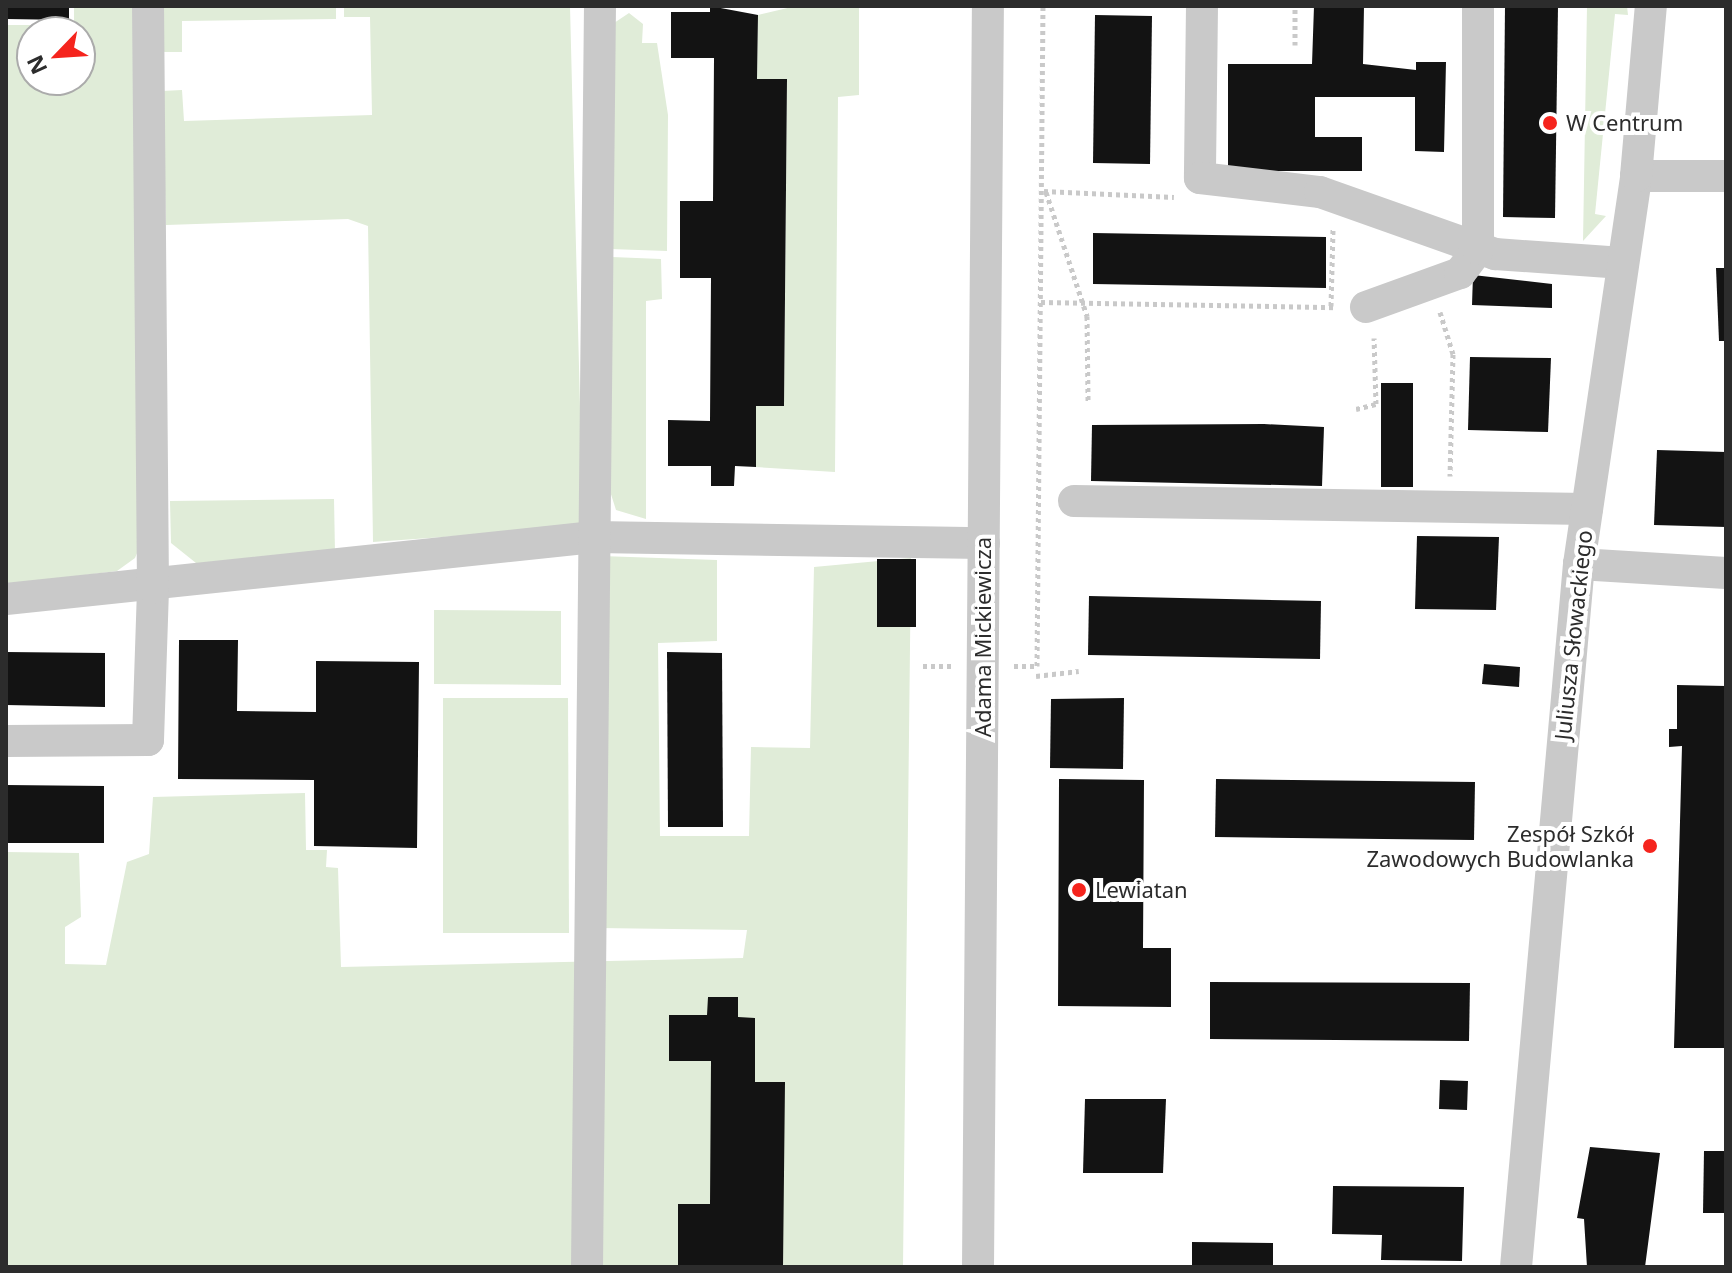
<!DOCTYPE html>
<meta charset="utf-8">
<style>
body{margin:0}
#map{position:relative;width:1732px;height:1273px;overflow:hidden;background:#fff;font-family:"Noto Sans",sans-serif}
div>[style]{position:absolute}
.green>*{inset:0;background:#e0ecd8}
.building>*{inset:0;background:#131313}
.path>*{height:5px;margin-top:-2.5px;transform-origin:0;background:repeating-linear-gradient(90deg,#c9c9c9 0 4px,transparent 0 8px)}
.minor>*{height:32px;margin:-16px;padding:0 16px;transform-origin:16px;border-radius:16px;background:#c9c9c9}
.dots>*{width:22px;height:22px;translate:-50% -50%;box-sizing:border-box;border:4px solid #fff;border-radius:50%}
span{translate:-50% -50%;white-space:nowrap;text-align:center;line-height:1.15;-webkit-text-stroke:8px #fff;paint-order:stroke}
.poi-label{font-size:22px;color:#2c2c2c}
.left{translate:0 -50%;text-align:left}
.right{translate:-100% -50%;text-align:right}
.street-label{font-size:22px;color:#2c2c2c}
.frame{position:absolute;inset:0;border:8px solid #2c2c2c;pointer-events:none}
.north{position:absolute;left:16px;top:16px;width:80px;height:80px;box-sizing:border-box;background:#fff;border:2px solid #ababab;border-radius:50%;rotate:245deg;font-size:22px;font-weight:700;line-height:32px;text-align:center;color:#2c2c2c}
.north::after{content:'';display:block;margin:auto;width:28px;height:36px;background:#f5241d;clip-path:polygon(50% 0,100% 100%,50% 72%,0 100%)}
</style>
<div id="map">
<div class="green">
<div style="clip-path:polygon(evenodd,74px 6px,133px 6px,142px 541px,135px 558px,117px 571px,6px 585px,6px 25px,74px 25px,74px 6px,32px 32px,80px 32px,80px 80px,32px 80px,32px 32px)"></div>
<div style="clip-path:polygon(164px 6px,336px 6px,336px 19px,182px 21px,182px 52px,164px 52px)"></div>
<div style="clip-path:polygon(344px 6px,570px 6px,583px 527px,373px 542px,368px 226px,348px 219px,166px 225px,162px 91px,182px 90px,184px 121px,372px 115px,370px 17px,344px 17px)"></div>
<div style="clip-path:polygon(796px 6px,859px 6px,859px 95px,838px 97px,835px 472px,756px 467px,756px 406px,784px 405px,787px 80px,757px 79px,758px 15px)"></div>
<div style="clip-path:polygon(1587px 6px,1627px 6px,1628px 15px,1615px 14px,1595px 214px,1606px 216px,1583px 241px)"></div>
<div style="clip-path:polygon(629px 13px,643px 24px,642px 43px,657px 43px,668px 115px,667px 251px,610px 249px,614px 23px)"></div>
<div style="clip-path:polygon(612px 257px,661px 259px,662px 299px,646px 301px,646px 519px,616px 510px,609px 488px)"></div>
<div style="clip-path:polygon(334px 499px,335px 553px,201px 567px,171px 543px,170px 501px)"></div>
<div style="clip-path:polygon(601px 556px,717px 560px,717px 641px,658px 643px,660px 836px,749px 836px,751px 747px,810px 748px,814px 567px,911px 558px,903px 1267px,6px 1267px,6px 852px,79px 853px,81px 917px,65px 927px,65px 964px,106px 965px,127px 862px,149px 854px,153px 797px,305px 793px,306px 850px,327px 850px,326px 867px,338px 868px,341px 967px,743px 958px,747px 930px,599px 928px)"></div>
<div style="clip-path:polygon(434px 610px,561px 611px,561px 685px,434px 684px)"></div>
<div style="clip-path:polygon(443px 698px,568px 698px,569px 933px,443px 933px)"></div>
</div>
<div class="building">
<div style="clip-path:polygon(6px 6px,69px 6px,69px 20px,6px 19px)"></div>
<div style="clip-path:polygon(710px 6px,758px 15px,757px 79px,787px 79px,784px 406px,756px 406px,756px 467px,735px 466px,734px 486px,711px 486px,711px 466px,668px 466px,668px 420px,710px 421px,711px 278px,680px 278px,680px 201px,713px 201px,714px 58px,671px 58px,671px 12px,710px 12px)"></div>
<div style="clip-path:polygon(1314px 6px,1364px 6px,1363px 64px,1416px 70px,1416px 62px,1446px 62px,1444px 152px,1415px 151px,1415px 97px,1315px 97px,1315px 137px,1362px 137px,1362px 171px,1228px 171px,1228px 64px,1312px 64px)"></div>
<div style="clip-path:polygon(1505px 6px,1558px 6px,1555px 218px,1503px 217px)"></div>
<div style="clip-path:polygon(1095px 15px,1152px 16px,1150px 164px,1093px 163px)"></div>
<div style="clip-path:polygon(1093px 233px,1326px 237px,1326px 288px,1093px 284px)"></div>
<div style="clip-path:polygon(1716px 268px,1726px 268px,1726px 341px,1719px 341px)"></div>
<div style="clip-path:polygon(1473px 275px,1552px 284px,1552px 308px,1472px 305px)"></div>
<div style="clip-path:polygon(1470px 357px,1551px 358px,1548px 432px,1468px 430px)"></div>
<div style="clip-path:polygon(1381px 383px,1413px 383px,1413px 487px,1381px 487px)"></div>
<div style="clip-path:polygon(1264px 424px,1324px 427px,1322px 486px,1091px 481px,1092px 425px)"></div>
<div style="clip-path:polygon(1657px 450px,1726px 452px,1726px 527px,1654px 525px)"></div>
<div style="clip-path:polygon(1417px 536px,1499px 537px,1496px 610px,1415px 609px)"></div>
<div style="clip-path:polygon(877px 559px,916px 559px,916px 627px,877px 627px)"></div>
<div style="clip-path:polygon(1089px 596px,1321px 601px,1320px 659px,1088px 655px)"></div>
<div style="clip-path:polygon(179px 640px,238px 640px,237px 711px,316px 712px,316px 661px,419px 662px,417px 848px,314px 846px,314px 780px,178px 779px)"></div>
<div style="clip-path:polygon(6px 652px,105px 653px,105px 707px,6px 705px)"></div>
<div style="clip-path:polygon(667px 652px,722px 653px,723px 827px,668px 827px)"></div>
<div style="clip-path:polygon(1484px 664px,1520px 667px,1519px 687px,1482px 684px)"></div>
<div style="clip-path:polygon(1677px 685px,1726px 686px,1726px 1048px,1674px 1048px,1682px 746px,1669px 747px,1669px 729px,1677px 729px)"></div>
<div style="clip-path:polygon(1124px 698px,1123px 769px,1050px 768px,1051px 699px)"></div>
<div style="clip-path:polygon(1059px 779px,1144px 780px,1143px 948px,1171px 948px,1171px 1007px,1058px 1006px)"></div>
<div style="clip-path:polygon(1216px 779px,1475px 782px,1474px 840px,1215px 837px)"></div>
<div style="clip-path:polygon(6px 785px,104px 786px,104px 843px,6px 843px)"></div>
<div style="clip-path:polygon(1210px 982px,1470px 983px,1469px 1041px,1210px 1039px)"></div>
<div style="clip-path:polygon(708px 997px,738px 997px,738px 1017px,755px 1018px,755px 1082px,785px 1082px,783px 1267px,678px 1267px,678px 1204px,710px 1204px,711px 1061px,669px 1061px,669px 1015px,707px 1015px)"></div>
<div style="clip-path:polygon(1440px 1080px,1468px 1081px,1467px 1110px,1439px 1109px)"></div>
<div style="clip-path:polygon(1085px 1099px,1166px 1099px,1163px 1173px,1083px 1173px)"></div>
<div style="clip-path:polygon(1590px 1147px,1660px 1153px,1645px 1267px,1587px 1267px,1584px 1219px,1577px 1218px)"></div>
<div style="clip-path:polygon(1704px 1151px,1726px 1151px,1726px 1213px,1703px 1213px)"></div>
<div style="clip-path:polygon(1333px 1186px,1464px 1187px,1462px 1261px,1381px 1260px,1382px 1235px,1332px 1234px)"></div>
<div style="clip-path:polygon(1192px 1242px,1273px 1243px,1273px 1267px,1192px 1267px)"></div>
</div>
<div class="path">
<div style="left:1295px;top:45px;width:39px;rotate:-90deg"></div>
<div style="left:1044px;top:191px;width:130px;rotate:2.6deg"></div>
<div style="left:1046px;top:192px;width:131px;rotate:71.7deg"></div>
<div style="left:1087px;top:316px;width:87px;rotate:89.3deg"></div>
<div style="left:1041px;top:302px;width:295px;rotate:1deg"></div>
<div style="left:1331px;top:306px;width:78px;rotate:-88.5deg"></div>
<div style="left:1440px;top:312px;width:44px;rotate:72.8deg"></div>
<div style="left:1453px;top:354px;width:122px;rotate:91.4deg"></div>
<div style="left:1356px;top:409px;width:21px;rotate:-14deg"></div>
<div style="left:1376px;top:404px;width:66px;rotate:-91.7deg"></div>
<div style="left:923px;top:666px;width:28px"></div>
<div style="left:1014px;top:666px;width:23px"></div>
<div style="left:1037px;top:666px;width:660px;rotate:-89.48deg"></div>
<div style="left:1036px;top:676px;width:43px;rotate:-6.6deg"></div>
</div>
<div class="minor">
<div style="left:1202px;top:6px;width:172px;rotate:90.7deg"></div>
<div style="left:1200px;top:178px;width:121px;rotate:6.7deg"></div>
<div style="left:1320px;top:192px;width:186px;rotate:19.5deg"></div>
<div style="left:1495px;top:254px;width:128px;rotate:4deg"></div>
<div style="left:1636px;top:176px;width:90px"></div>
<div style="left:1366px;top:307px;width:100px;rotate:-19.9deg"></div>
<div style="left:1460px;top:273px;width:30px;rotate:-53deg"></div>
<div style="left:1478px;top:249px;width:243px;rotate:-90deg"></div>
<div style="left:1074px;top:501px;width:513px;rotate:0.89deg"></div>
<div style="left:1579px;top:564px;width:147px;rotate:3.5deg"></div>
<div style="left:6px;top:599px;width:591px;rotate:-6.02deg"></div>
<div style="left:594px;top:537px;width:390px;rotate:0.9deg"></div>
<div style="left:6px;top:741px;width:142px;rotate:-0.4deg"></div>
<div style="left:148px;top:740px;width:152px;rotate:-88.1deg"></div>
<div style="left:153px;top:588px;width:582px;rotate:-90.49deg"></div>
<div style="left:587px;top:1267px;width:1261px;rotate:-89.41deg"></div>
<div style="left:978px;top:1267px;width:1261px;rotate:-89.55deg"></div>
<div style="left:1516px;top:1267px;width:706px;rotate:-84.88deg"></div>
<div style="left:1579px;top:564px;width:392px;rotate:-81.6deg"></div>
<div style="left:1636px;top:176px;width:171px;rotate:-85deg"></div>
</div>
<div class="dots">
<div style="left:1550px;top:123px;background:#f5241d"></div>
<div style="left:1650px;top:846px;background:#f5241d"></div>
<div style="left:1079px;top:890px;background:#f5241d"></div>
</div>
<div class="poi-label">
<span class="left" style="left:1566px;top:123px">W Centrum</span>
<span class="right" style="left:1634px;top:846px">Zespół Szkół<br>Zawodowych Budowlanka</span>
<span class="left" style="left:1095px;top:890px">Lewiatan</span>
</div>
<div class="street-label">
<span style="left:1573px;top:635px;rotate:-84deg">Juliusza Słowackiego</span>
<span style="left:983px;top:637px;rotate:-90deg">Adama Mickiewicza</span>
</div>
<div class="frame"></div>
<div class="north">N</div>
</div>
